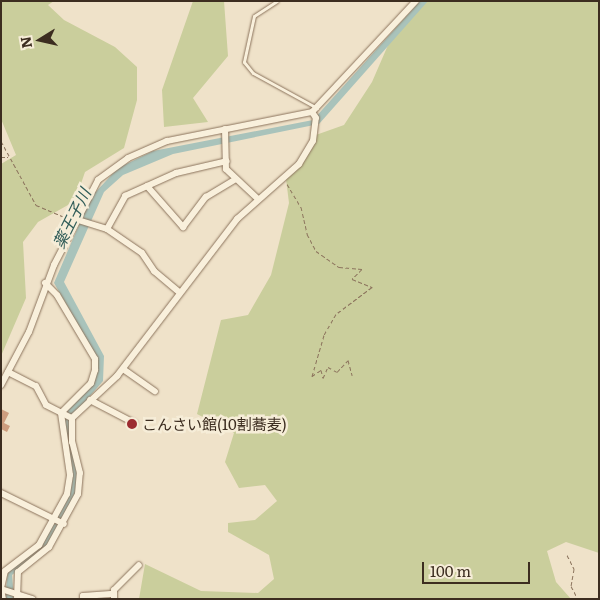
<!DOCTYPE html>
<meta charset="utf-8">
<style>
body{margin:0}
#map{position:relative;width:600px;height:600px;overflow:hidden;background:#efe2c9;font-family:Literata,"Noto Sans JP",serif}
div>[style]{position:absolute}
.green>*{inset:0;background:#cace9c}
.water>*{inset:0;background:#a9c3bb}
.building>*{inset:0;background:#cd9d7e}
.path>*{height:1px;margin-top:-0.5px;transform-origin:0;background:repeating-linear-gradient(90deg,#8c745d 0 4px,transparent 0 6.5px)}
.roads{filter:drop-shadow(0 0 1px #8c745d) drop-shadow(0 0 1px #8c745d)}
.service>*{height:3px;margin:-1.5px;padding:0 1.5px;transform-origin:1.5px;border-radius:1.5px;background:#f9f0dc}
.minor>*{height:6px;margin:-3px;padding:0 3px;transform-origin:3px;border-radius:3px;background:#f9f0dc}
.dots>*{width:14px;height:14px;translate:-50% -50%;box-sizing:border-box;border:2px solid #f6edd8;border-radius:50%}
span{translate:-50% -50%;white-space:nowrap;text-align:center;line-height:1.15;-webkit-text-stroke:5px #f6edd8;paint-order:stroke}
.poi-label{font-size:15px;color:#3c2d20}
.left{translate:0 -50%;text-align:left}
.water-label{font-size:16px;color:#305c58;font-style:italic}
.frame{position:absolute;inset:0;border:2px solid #3c2d20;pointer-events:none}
.north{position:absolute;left:15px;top:15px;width:50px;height:50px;-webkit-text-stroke:4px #f6edd8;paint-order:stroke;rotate:260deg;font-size:14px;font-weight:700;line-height:20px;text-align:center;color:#3c2d20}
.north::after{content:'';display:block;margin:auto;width:18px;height:22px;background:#3c2d20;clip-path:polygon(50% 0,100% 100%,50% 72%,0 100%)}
.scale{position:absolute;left:422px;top:562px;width:108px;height:22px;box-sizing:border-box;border:2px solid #3c2d20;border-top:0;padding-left:6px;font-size:15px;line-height:18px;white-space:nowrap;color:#3c2d20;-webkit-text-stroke:4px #f6edd8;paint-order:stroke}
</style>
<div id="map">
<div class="green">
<div style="clip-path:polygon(1px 1px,54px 1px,48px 5px,64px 20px,115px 47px,137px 67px,137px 100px,124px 148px,85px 172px,75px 201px,38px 222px,23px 242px,26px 298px,1px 356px,1px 164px,16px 155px,1px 119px)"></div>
<div style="clip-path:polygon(193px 1px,224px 1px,228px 56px,193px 98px,208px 122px,164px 127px,162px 90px)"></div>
<div style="clip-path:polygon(421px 1px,599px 1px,599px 553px,566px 542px,547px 551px,556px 582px,571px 599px,139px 599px,145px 564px,201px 591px,258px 593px,274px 579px,269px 555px,228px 532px,228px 523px,255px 520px,277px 501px,265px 485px,239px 488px,225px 462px,234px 433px,197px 414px,221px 320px,248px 315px,271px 275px,289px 203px,286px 179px,313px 136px,344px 125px,372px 82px,395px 29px)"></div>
</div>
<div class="water">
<div style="clip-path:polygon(420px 1px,428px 1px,319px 124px,173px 154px,123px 175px,104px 192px,64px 282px,104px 356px,103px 381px,69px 420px,70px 445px,78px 474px,76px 492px,50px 543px,12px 575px,14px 599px,5px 599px,8px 569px,35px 551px,71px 487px,63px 416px,98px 369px,96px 356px,54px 283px,91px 197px,118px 168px,153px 151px,313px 120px)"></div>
</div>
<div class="building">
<div style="clip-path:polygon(1px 409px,9px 413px,4px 423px,10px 426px,7px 432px,1px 429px)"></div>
</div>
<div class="path">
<div style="left:1px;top:141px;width:73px;rotate:61.3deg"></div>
<div style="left:36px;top:205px;width:36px;rotate:23deg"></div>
<div style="left:1px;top:157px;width:7px"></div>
<div style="left:287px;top:184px;width:27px;rotate:59deg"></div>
<div style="left:301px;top:207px;width:28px;rotate:77deg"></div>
<div style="left:307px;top:234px;width:19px;rotate:62deg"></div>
<div style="left:316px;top:251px;width:28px;rotate:35deg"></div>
<div style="left:339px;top:267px;width:23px;rotate:5deg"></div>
<div style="left:362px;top:269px;width:14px;rotate:135deg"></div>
<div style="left:352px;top:279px;width:22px;rotate:22deg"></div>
<div style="left:372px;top:287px;width:45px;rotate:143.1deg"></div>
<div style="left:336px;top:314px;width:24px;rotate:120deg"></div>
<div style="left:324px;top:335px;width:43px;rotate:106.3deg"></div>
<div style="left:312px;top:376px;width:11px;rotate:-34deg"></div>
<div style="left:321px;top:370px;width:8px;rotate:76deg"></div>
<div style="left:323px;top:378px;width:12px;rotate:-66deg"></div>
<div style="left:328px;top:367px;width:10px;rotate:29deg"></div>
<div style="left:337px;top:372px;width:16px;rotate:-47deg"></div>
<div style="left:348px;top:360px;width:16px;rotate:75deg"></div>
<div style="left:567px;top:555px;width:16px;rotate:63deg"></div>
<div style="left:574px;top:569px;width:17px;rotate:100deg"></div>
<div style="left:571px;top:586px;width:15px;rotate:62deg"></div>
</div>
<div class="roads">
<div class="service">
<div style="left:277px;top:1px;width:27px;rotate:147deg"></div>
<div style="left:254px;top:16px;width:47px;rotate:102.3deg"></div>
<div style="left:244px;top:62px;width:14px;rotate:51deg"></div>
<div style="left:253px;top:73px;width:73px;rotate:28.7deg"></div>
</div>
<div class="minor">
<div style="left:225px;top:129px;width:40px;rotate:88.6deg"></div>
<div style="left:226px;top:169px;width:44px;rotate:43.2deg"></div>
<div style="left:147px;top:186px;width:55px;rotate:48.7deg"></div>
<div style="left:183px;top:227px;width:38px;rotate:-53deg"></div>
<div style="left:206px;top:197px;width:33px;rotate:-31deg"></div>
<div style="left:78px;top:220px;width:30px;rotate:17deg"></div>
<div style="left:107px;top:229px;width:42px;rotate:34.4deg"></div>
<div style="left:142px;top:253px;width:22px;rotate:56deg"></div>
<div style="left:154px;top:271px;width:34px;rotate:40deg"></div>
<div style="left:107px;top:229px;width:38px;rotate:-61deg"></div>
<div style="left:125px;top:196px;width:56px;rotate:-24.3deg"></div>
<div style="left:176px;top:173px;width:52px;rotate:-13.2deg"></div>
<div style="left:123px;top:369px;width:39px;rotate:35deg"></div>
<div style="left:8px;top:372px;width:31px;rotate:27deg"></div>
<div style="left:36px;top:386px;width:21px;rotate:62deg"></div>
<div style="left:46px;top:405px;width:29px;rotate:27deg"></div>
<div style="left:1px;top:385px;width:60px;rotate:-62.2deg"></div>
<div style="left:29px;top:332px;width:72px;rotate:-69.5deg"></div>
<div style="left:54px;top:265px;width:96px;rotate:-62.6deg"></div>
<div style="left:98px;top:180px;width:37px;rotate:-36deg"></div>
<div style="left:128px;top:158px;width:43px;rotate:-23.6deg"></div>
<div style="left:167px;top:141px;width:148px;rotate:-11.3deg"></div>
<div style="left:312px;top:112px;width:152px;rotate:-46.9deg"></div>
<div style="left:90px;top:400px;width:50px;rotate:27.6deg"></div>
<div style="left:1px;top:493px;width:70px;rotate:26.2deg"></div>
<div style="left:1px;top:588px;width:17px;rotate:-77deg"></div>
<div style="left:5px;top:571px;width:43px;rotate:-37.4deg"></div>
<div style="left:39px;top:545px;width:58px;rotate:-61.2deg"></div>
<div style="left:67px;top:494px;width:19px;rotate:-81deg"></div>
<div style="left:70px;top:475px;width:63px;rotate:-98.3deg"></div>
<div style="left:61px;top:413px;width:42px;rotate:-45deg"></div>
<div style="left:91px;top:383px;width:14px;rotate:-73deg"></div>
<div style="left:95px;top:370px;width:11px;rotate:-90deg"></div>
<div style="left:95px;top:359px;width:74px;rotate:-120.7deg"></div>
<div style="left:57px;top:295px;width:17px;rotate:-135deg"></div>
<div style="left:1px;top:589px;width:33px;rotate:18deg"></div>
<div style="left:1px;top:589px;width:10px;rotate:79deg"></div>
<div style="left:17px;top:599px;width:27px;rotate:-88deg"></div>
<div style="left:18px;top:572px;width:40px;rotate:-39deg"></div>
<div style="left:49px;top:547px;width:60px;rotate:-61.3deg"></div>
<div style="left:78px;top:494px;width:21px;rotate:-85deg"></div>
<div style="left:80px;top:473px;width:32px;rotate:-104deg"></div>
<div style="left:72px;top:442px;width:24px;rotate:-90deg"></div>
<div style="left:72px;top:418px;width:62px;rotate:-43deg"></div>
<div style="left:117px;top:376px;width:198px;rotate:-52.6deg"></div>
<div style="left:237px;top:219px;width:83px;rotate:-41.6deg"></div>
<div style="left:299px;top:164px;width:27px;rotate:-59deg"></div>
<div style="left:313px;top:141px;width:23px;rotate:-83deg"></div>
<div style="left:316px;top:118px;width:7px;rotate:-124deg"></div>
<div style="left:83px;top:599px;width:3px;rotate:-90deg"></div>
<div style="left:83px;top:596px;width:31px;rotate:-4deg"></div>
<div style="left:114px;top:599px;width:9px;rotate:-90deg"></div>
<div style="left:114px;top:590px;width:35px;rotate:-45deg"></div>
</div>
</div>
<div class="dots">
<div style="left:132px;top:424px;background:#9c2c31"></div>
</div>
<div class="poi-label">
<span class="left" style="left:142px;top:424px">こんさい館(10割蕎麦)</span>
</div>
<div class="water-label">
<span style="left:71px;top:218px;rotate:-64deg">薬王子川</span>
</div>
<div class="frame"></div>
<div class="north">N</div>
<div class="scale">100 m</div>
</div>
